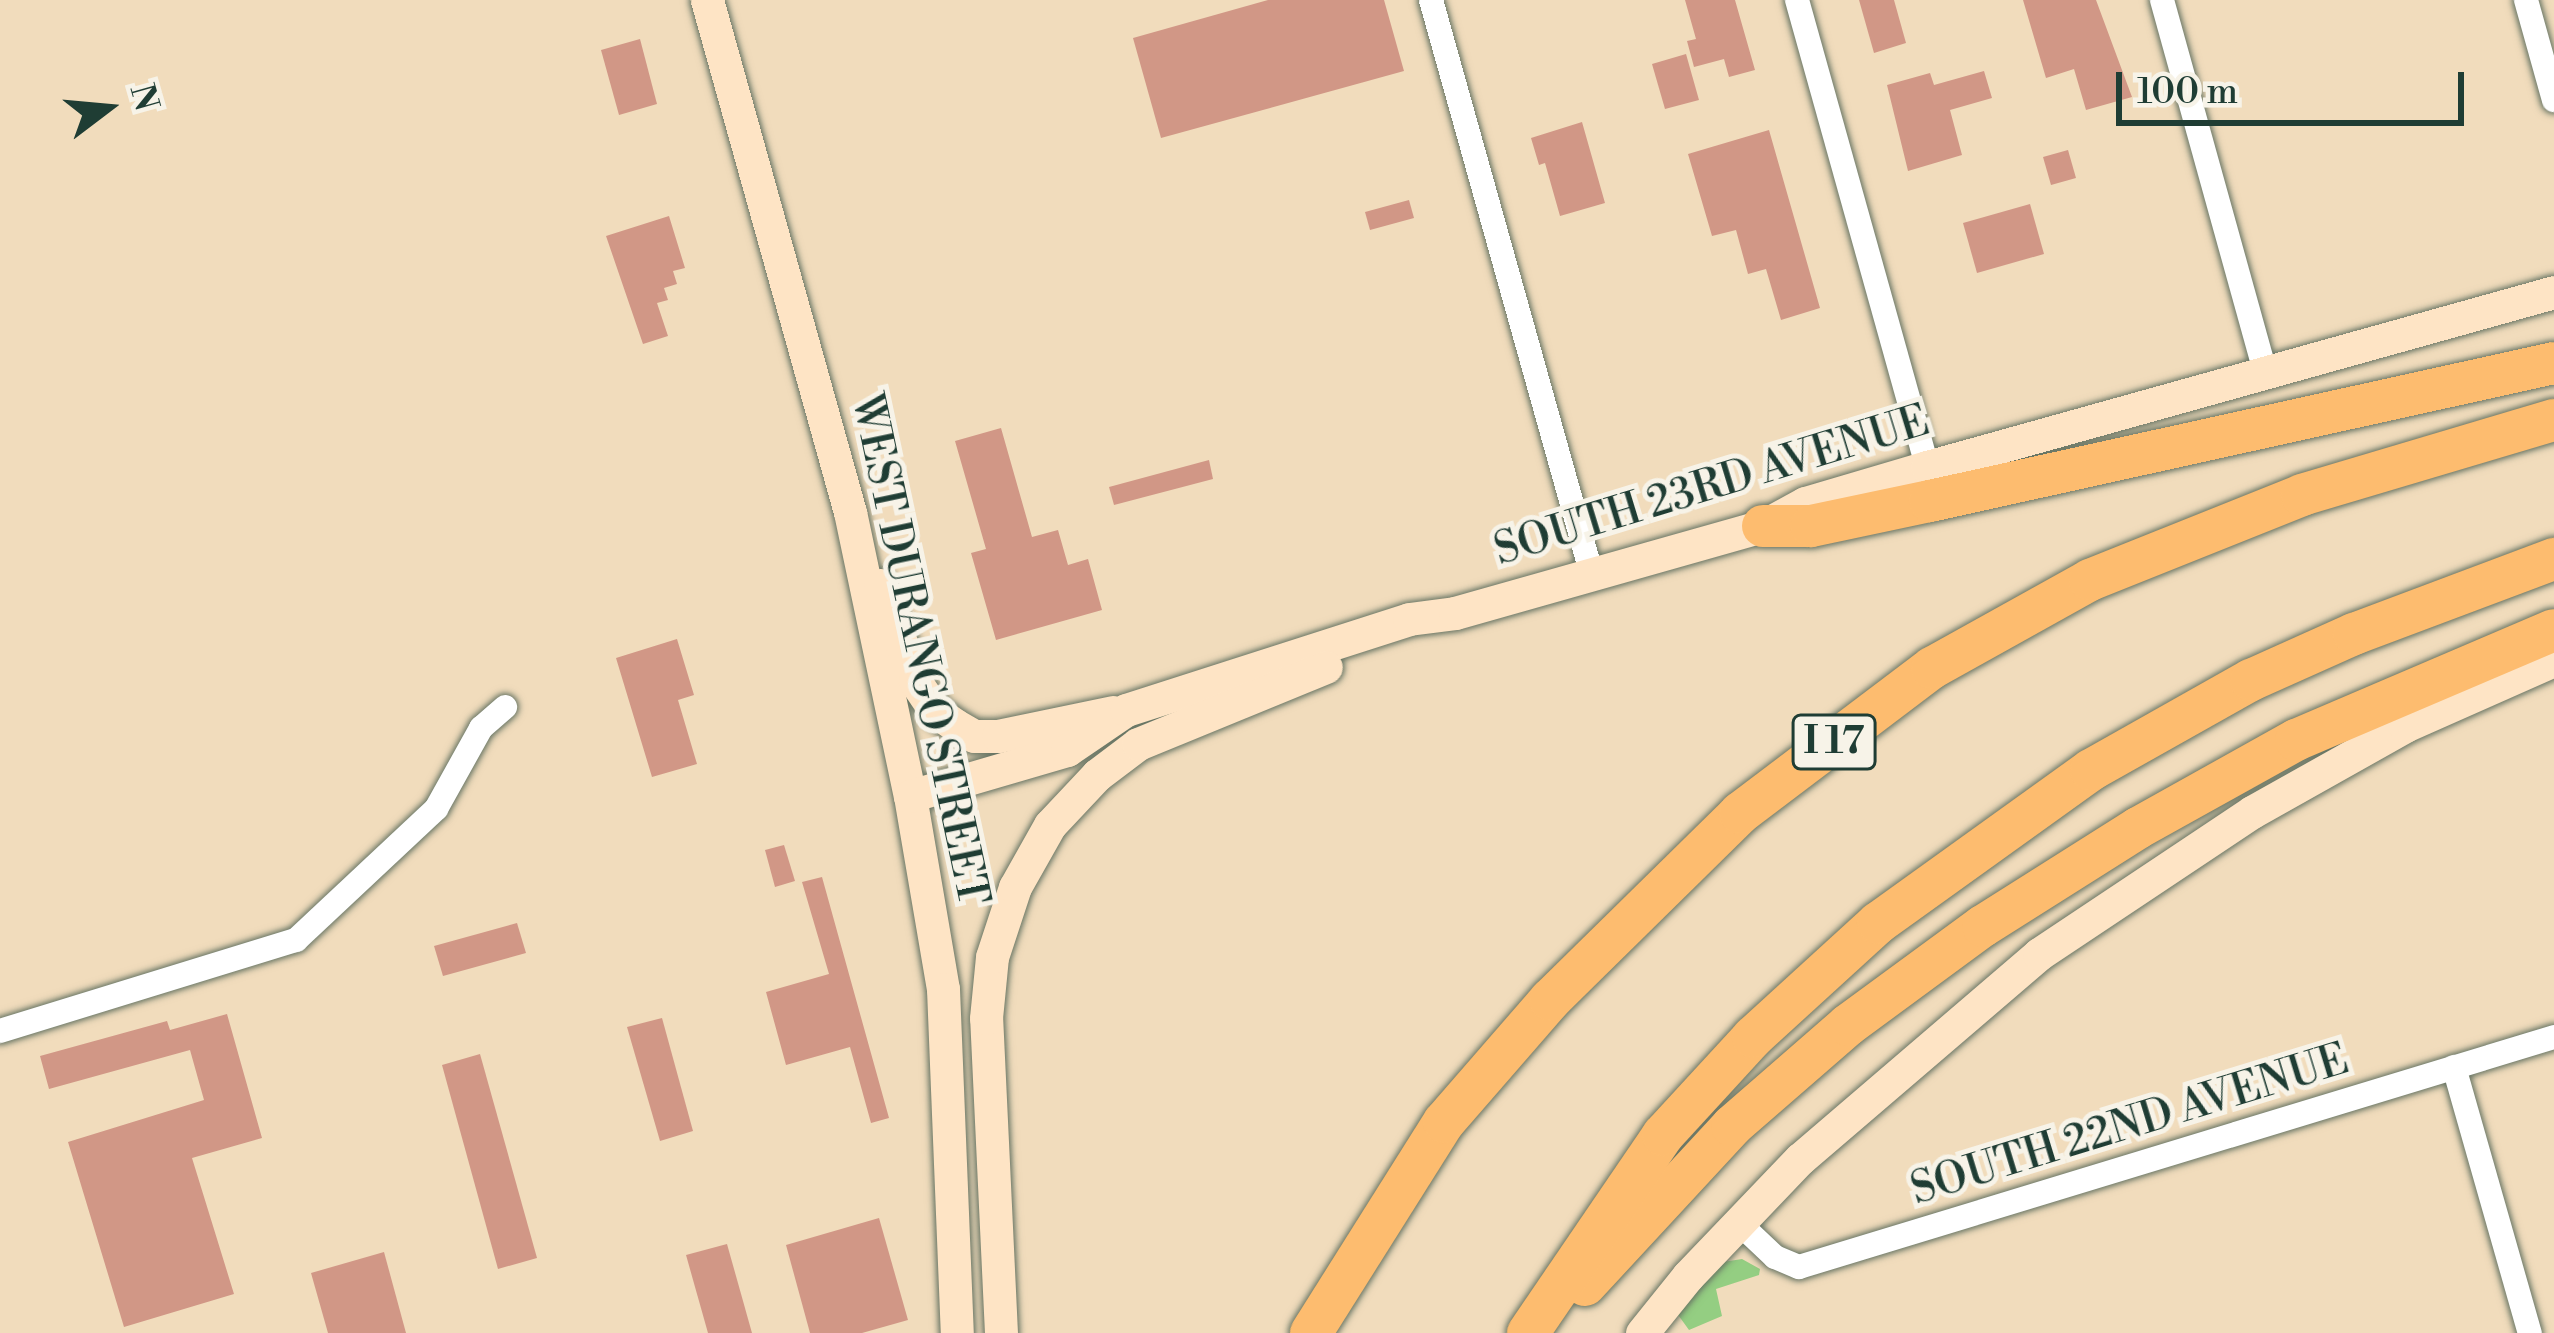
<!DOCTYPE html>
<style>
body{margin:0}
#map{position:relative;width:2554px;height:1333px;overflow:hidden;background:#f1dcbc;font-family:"Libre Bodoni",serif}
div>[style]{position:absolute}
.green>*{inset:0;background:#94ce82}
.building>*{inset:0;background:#d19786}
.roads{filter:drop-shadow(0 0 3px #687564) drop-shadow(0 0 3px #687564)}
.street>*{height:24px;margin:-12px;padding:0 12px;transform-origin:12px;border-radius:12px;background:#fff}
.secondary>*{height:33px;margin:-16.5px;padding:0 16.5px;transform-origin:16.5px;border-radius:16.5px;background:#fee4c5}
.highway>*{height:42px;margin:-21px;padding:0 21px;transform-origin:21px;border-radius:21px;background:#fdbc6f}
span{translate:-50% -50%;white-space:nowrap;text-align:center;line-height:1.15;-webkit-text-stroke:10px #f7f3e8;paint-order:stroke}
.shield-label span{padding:3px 9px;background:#f7f3e8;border:3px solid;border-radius:9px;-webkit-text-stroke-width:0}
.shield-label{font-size:39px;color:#1f3d34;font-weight:700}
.street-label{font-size:42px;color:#1f3d34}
.north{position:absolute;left:48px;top:48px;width:120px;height:120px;-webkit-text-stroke:9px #f7f3e8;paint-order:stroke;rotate:74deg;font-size:33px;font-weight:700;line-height:48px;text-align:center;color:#1f3d34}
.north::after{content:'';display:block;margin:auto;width:42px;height:54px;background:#1f3d34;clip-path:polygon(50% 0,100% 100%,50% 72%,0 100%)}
.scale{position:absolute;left:2116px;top:72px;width:348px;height:54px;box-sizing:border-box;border:6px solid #1f3d34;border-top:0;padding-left:15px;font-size:36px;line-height:42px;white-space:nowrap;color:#1f3d34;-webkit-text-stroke:9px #f7f3e8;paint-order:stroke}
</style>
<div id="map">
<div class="green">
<div style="clip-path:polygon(1742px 1259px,1760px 1269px,1759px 1275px,1716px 1289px,1722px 1316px,1689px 1330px,1676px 1312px,1723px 1262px)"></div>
</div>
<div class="building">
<div style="clip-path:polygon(1268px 0,1384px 0,1404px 71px,1161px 138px,1133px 38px)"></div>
<div style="clip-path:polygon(1685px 0,1735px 0,1755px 70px,1729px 77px,1724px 59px,1694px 67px,1687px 41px,1696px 39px)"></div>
<div style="clip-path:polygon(1859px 0,1894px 0,1906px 43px,1874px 53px)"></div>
<div style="clip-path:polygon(2023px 0,2096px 0,2132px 97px,2086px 110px,2074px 69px,2046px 78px)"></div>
<div style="clip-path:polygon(640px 39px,657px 104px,619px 115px,601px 50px)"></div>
<div style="clip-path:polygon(1686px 54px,1699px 100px,1665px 109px,1652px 64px)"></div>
<div style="clip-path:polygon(1984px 71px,1992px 98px,1950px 110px,1962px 155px,1908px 171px,1887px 85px,1930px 73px,1934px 85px)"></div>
<div style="clip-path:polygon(1582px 122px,1605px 203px,1560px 216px,1545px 163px,1539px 165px,1531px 138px)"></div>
<div style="clip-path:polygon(1769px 130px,1820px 308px,1781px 320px,1766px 269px,1748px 274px,1736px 230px,1712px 236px,1688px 154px)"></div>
<div style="clip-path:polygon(2068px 150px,2076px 178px,2051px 185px,2043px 157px)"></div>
<div style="clip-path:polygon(1409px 200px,1414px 218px,1370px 230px,1365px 212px)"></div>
<div style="clip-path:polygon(2030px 204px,2044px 254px,1977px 273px,1963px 223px)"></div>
<div style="clip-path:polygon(669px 216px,685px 268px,673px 271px,677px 284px,664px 288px,668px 300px,657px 303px,668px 336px,643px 344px,606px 236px)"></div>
<div style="clip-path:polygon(1001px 428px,1032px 537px,1058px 530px,1068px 565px,1088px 559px,1102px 610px,996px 640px,971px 553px,986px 549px,955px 441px)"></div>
<div style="clip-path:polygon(1209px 460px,1213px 479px,1114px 505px,1109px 487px)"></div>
<div style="clip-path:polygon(677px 639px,694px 695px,678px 700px,697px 764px,652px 777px,616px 658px)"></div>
<div style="clip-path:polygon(784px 845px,795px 881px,775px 887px,765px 850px)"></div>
<div style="clip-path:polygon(822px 877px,889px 1118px,871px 1123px,850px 1047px,786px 1065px,766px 992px,829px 974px,802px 882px)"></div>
<div style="clip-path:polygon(517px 923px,526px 953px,443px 976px,434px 946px)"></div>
<div style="clip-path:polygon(227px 1014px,262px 1138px,192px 1158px,234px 1294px,124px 1327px,68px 1142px,204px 1100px,190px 1050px,49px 1089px,40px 1056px,167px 1021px,170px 1030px)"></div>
<div style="clip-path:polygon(662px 1018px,693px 1131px,660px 1141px,627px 1027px)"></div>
<div style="clip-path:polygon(480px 1054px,537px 1258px,498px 1269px,442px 1065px)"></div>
<div style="clip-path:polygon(879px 1218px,908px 1320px,862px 1333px,810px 1333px,786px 1245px)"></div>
<div style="clip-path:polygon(727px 1244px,752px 1333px,708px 1333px,686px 1255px)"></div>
<div style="clip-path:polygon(384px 1252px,406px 1333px,328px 1333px,311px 1273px)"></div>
</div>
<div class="roads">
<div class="street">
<div style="left:1431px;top:0;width:594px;rotate:74.37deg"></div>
<div style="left:1797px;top:0;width:485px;rotate:74.4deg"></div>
<div style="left:2162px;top:0;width:386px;rotate:74.5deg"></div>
<div style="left:2526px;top:0;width:104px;rotate:74.4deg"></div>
<div style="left:0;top:1031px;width:310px;rotate:-17.1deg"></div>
<div style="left:296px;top:940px;width:192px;rotate:-43.1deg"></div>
<div style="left:436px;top:809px;width:93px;rotate:-60.9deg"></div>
<div style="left:481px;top:728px;width:32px;rotate:-41deg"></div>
<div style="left:2454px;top:1067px;width:277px;rotate:74.1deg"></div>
<div style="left:1740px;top:1224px;width:48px;rotate:43.3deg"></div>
<div style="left:1775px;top:1257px;width:26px;rotate:23deg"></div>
<div style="left:1799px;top:1267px;width:789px;rotate:-16.94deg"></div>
</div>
<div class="secondary">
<div style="left:707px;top:0;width:532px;rotate:74.4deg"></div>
<div style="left:850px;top:512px;width:290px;rotate:78.1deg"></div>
<div style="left:910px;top:796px;width:196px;rotate:80.3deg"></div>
<div style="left:943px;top:989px;width:344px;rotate:87.7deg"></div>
<div style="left:880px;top:585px;width:102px;rotate:70deg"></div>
<div style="left:915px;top:681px;width:36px;rotate:56deg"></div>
<div style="left:935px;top:711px;width:24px;rotate:35deg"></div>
<div style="left:955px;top:725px;width:22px;rotate:30deg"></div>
<div style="left:974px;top:736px;width:24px"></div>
<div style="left:998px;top:736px;width:117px;rotate:-11.8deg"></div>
<div style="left:910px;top:796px;width:164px;rotate:-16.3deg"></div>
<div style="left:1067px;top:750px;width:71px;rotate:-34.1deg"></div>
<div style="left:1126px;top:710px;width:297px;rotate:-17.8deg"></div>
<div style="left:1409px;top:619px;width:46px;rotate:-7.4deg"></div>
<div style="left:1455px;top:613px;width:320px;rotate:-15.8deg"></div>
<div style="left:1763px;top:526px;width:48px;rotate:-28.7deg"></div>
<div style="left:1805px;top:503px;width:127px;rotate:-16.4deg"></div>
<div style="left:1927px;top:467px;width:651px;rotate:-15.59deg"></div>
<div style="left:1001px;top:1333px;width:315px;rotate:-92.7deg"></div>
<div style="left:986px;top:1018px;width:61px;rotate:-84.4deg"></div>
<div style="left:992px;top:957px;width:74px;rotate:-71.8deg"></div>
<div style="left:1015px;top:887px;width:71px;rotate:-60.6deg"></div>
<div style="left:1050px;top:825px;width:69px;rotate:-46.8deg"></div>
<div style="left:1097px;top:775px;width:51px;rotate:-37.1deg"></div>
<div style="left:1138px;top:744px;width:203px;rotate:-22.3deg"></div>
<div style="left:1642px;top:1333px;width:73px;rotate:-51.1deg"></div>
<div style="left:1688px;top:1276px;width:162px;rotate:-46.3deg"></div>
<div style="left:1800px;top:1159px;width:315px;rotate:-40.6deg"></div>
<div style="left:2039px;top:954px;width:256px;rotate:-33.7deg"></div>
<div style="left:2252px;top:812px;width:176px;rotate:-29.3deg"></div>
<div style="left:2405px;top:726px;width:163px;rotate:-23.9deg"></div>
</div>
<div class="highway">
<div style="left:1763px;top:526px;width:48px"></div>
<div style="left:1811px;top:526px;width:122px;rotate:-11.9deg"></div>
<div style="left:1930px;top:501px;width:639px;rotate:-12.47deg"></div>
<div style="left:1585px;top:1285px;width:217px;rotate:-47.2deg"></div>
<div style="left:1732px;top:1126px;width:154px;rotate:-41deg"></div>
<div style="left:1848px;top:1025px;width:167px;rotate:-36.3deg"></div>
<div style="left:1983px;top:926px;width:183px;rotate:-32.3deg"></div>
<div style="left:2138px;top:828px;width:181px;rotate:-29.1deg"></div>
<div style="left:2296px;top:740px;width:280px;rotate:-23.1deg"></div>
<div style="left:1311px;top:1333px;width:249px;rotate:-57.8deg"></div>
<div style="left:1444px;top:1122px;width:162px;rotate:-49deg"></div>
<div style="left:1550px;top:1000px;width:267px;rotate:-44.5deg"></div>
<div style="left:1740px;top:813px;width:241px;rotate:-37.1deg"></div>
<div style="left:1932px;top:668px;width:181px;rotate:-29.1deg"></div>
<div style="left:2090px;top:580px;width:228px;rotate:-21.8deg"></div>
<div style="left:2302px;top:495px;width:263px;rotate:-16.6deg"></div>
<div style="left:1528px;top:1333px;width:240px;rotate:-55.7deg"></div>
<div style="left:1663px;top:1135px;width:133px;rotate:-47.4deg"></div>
<div style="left:1753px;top:1037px;width:169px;rotate:-42.4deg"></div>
<div style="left:1878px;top:923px;width:262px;rotate:-35.7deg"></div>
<div style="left:2091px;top:770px;width:184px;rotate:-29.4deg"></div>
<div style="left:2251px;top:680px;width:113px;rotate:-24.1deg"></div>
<div style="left:2354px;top:634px;width:214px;rotate:-20.6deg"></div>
</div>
</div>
<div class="shield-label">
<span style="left:1834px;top:742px">I 17</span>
</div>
<div class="street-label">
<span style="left:1712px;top:487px;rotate:-17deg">SOUTH 23RD AVENUE</span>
<span style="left:918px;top:650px;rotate:78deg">WEST DURANGO STREET</span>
<span style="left:2130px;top:1126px;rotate:-17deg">SOUTH 22ND AVENUE</span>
</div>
<div class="north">N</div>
<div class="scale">100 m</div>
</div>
